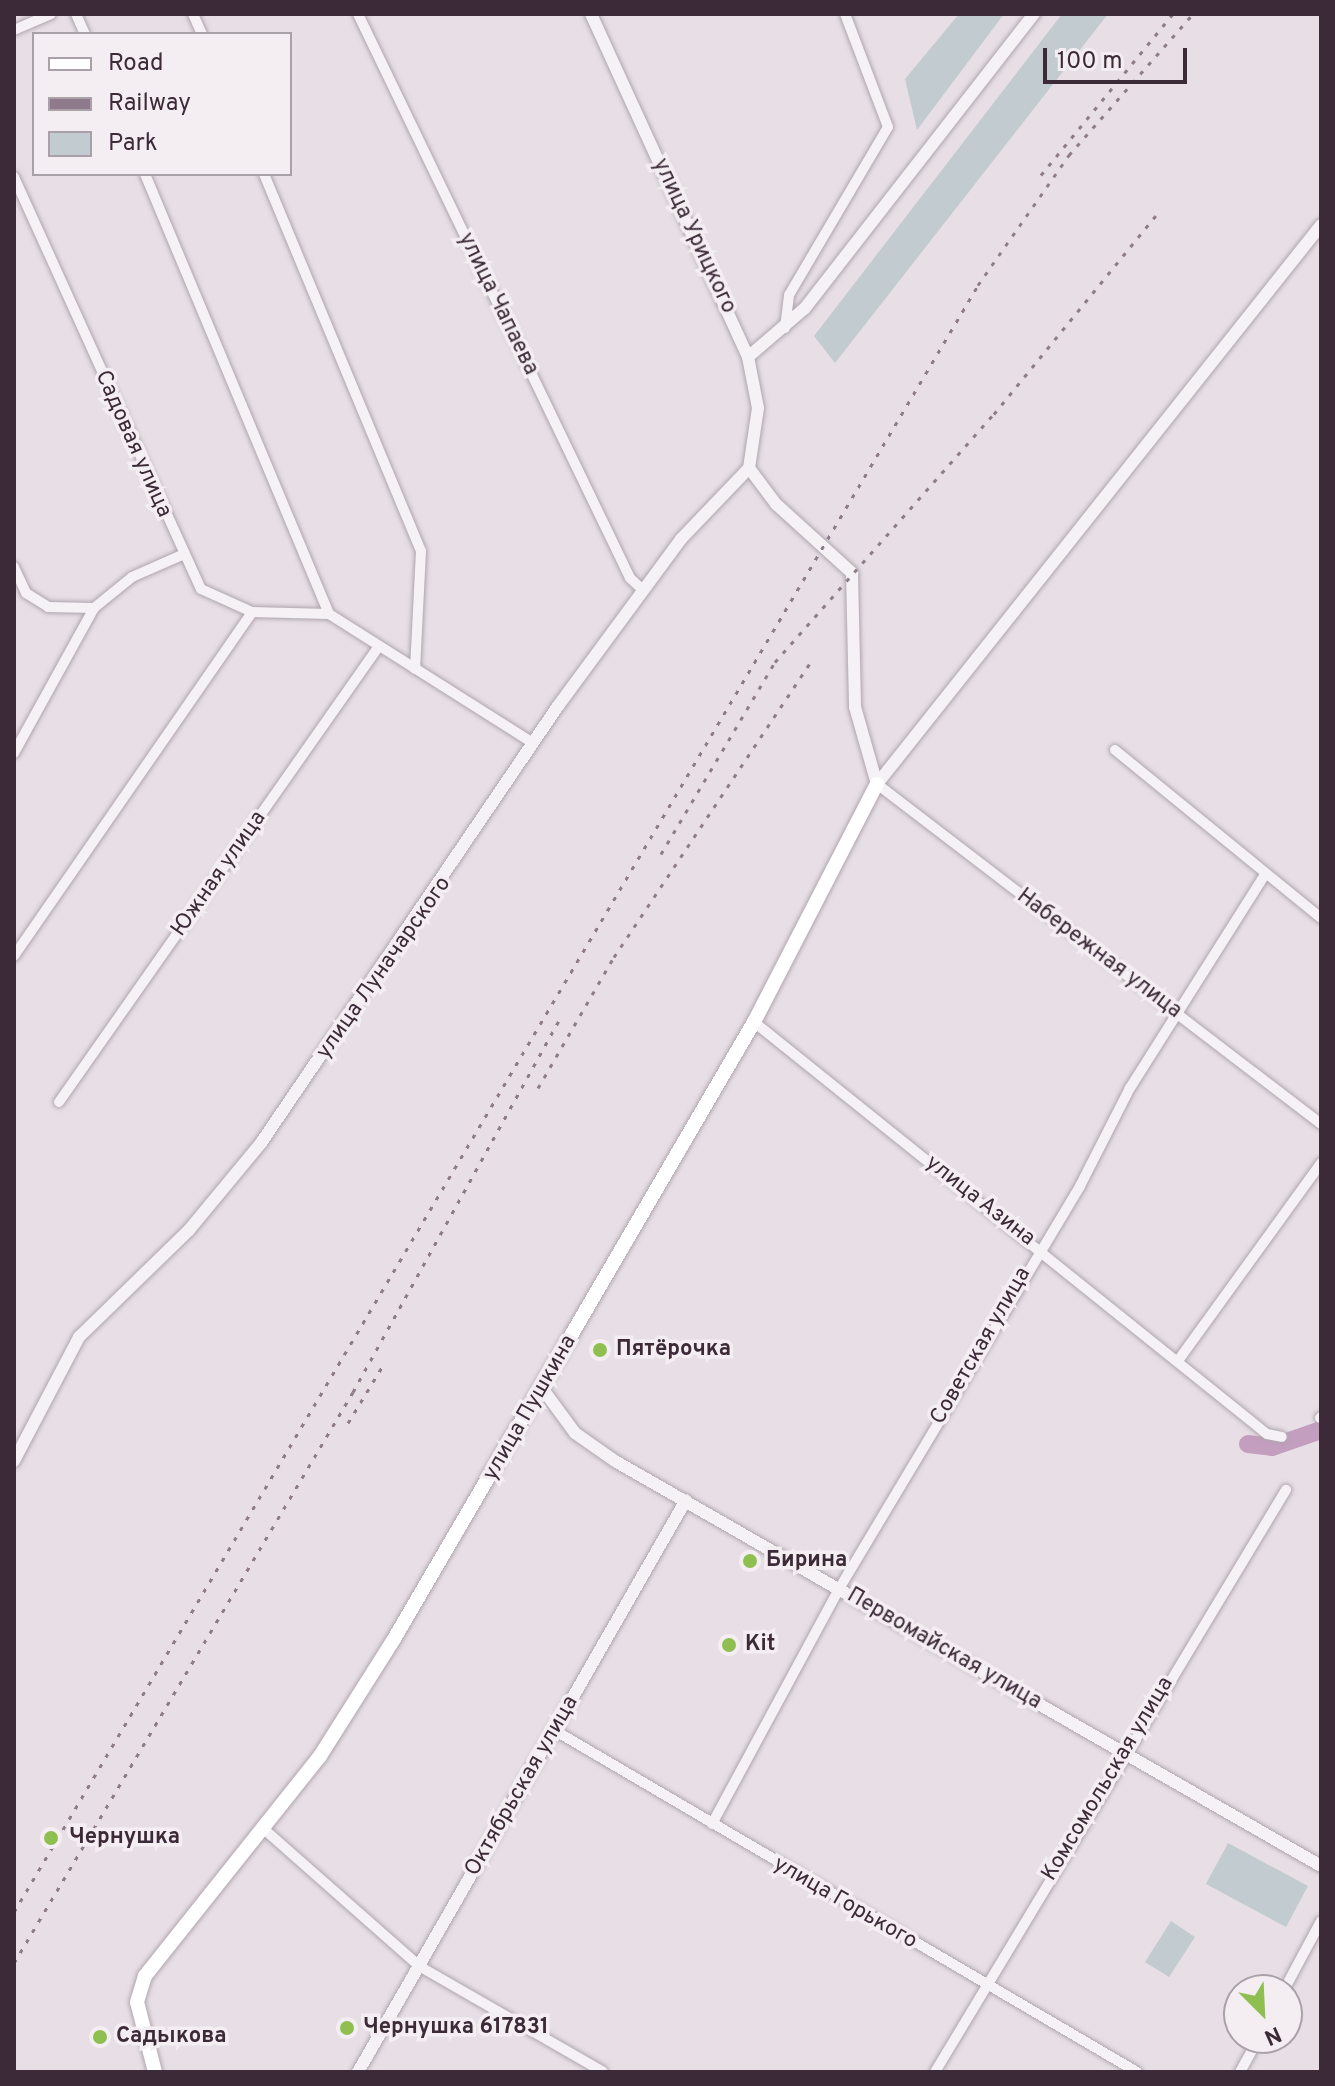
<!DOCTYPE html>
<meta charset="utf-8">
<style>
body{margin:0}
#map{position:relative;width:1335px;height:2086px;overflow:hidden;background:#e7dfe5;font-family:Overpass,sans-serif}
div>[style]{position:absolute}
.green>*{inset:0;background:#c1cbd0}
.river>*{height:18px;margin:-9px;padding:0 9px;transform-origin:9px;border-radius:9px;background:#c39ebf}
.roads{filter:drop-shadow(0 0 2px #b0a5ae) drop-shadow(0 0 2px #b0a5ae)}
.minor>*{height:10px;margin:-5px;padding:0 5px;transform-origin:5px;border-radius:5px;background:#f5f1f4}
.tertiary>*{height:12px;margin:-6px;padding:0 6px;transform-origin:6px;border-radius:6px;background:#f5f1f4}
.secondary>*{height:14px;margin:-7px;padding:0 7px;transform-origin:7px;border-radius:7px;background:#fff}
.rail>*{height:3px;margin-top:-1.5px;transform-origin:0;background:repeating-linear-gradient(90deg,#8e7a8a 0 4px,transparent 0 12px)}
.dots>*{width:22px;height:22px;translate:-50% -50%;box-sizing:border-box;border:4px solid #f4eef3;border-radius:50%}
span{translate:-50% -50%;white-space:nowrap;text-align:center;line-height:1.15;-webkit-text-stroke:7px #f4eef3;paint-order:stroke}
.street-label{font-size:22px;color:#3c2a38}
.poi-label{font-size:22px;color:#3c2a38;font-weight:700}
.left{translate:0 -50%;text-align:left}
.frame{position:absolute;inset:0;border:16px solid #3c2a38;pointer-events:none}
.legend{position:absolute;left:32px;top:32px;width:260px;height:144px;box-sizing:border-box;background:#f4eef3;border:2px solid #aaa0a8;margin:0;padding:10px 14px;list-style:none;font-size:24px;color:#3c2a38}
.legend li{display:flex;align-items:center;gap:16px;height:40px}
.legend b{width:40px;border:2px solid #aaa0a8}
.north{position:absolute;left:1223px;top:1974px;width:80px;height:80px;box-sizing:border-box;background:#f4eef3;border:2px solid #aaa0a8;border-radius:50%;rotate:156deg;font-size:22px;font-weight:700;line-height:32px;text-align:center;color:#3c2a38}
.north::after{content:'';display:block;margin:auto;width:28px;height:36px;background:#8fbf51;clip-path:polygon(50% 0,100% 100%,50% 72%,0 100%)}
.scale{position:absolute;left:1043px;top:48px;width:144px;height:36px;box-sizing:border-box;border:4px solid #3c2a38;border-top:0;padding-left:10px;font-size:24px;line-height:28px;white-space:nowrap;color:#3c2a38;-webkit-text-stroke:6px #f4eef3;paint-order:stroke}
</style>
<div id="map">
<div class="green">
<div style="clip-path:polygon(959px 14px,1004px 14px,917px 130px,905px 79px)"></div>
<div style="clip-path:polygon(1062px 14px,1108px 14px,835px 363px,814px 336px)"></div>
<div style="clip-path:polygon(1228px 1843px,1308px 1886px,1286px 1927px,1206px 1884px)"></div>
<div style="clip-path:polygon(1171px 1921px,1195px 1937px,1169px 1977px,1145px 1962px)"></div>
</div>
<div class="river">
<div style="left:1248px;top:1444px;width:24px;rotate:7deg"></div>
<div style="left:1272px;top:1447px;width:52px;rotate:-19.1deg"></div>
</div>
<div class="roads">
<div class="minor">
<div style="left:76px;top:14px;width:22px;rotate:66deg"></div>
<div style="left:193px;top:14px;width:22px;rotate:66deg"></div>
<div style="left:358px;top:14px;width:626px;rotate:64.25deg"></div>
<div style="left:630px;top:578px;width:18px;rotate:43deg"></div>
<div style="left:14px;top:30px;width:40px;rotate:-23.4deg"></div>
<div style="left:145px;top:174px;width:477px;rotate:67.3deg"></div>
<div style="left:264px;top:174px;width:408px;rotate:67.4deg"></div>
<div style="left:421px;top:551px;width:118px;rotate:92.9deg"></div>
<div style="left:14px;top:177px;width:452px;rotate:65.6deg"></div>
<div style="left:201px;top:589px;width:56px;rotate:24.3deg"></div>
<div style="left:252px;top:612px;width:77px;rotate:1.5deg"></div>
<div style="left:329px;top:614px;width:241px;rotate:32.3deg"></div>
<div style="left:785px;top:328px;width:33px;rotate:-83deg"></div>
<div style="left:789px;top:295px;width:195px;rotate:-59.5deg"></div>
<div style="left:888px;top:127px;width:121px;rotate:-110.8deg"></div>
<div style="left:14px;top:567px;width:29px;rotate:65deg"></div>
<div style="left:26px;top:593px;width:26px;rotate:32deg"></div>
<div style="left:48px;top:607px;width:46px;rotate:1.2deg"></div>
<div style="left:94px;top:608px;width:49px;rotate:-39.2deg"></div>
<div style="left:132px;top:577px;width:55px;rotate:-23.7deg"></div>
<div style="left:1115px;top:750px;width:266px;rotate:39.2deg"></div>
<div style="left:14px;top:753px;width:166px;rotate:-61.1deg"></div>
<div style="left:877px;top:784px;width:559px;rotate:37.44deg"></div>
<div style="left:14px;top:956px;width:418px;rotate:-55.3deg"></div>
<div style="left:754px;top:1022px;width:658px;rotate:38.77deg"></div>
<div style="left:1267px;top:1434px;width:15px;rotate:11deg"></div>
<div style="left:59px;top:1102px;width:557px;rotate:-54.94deg"></div>
<div style="left:1180px;top:1358px;width:241px;rotate:-54.1deg"></div>
<div style="left:1320px;top:1418px;width:1px;rotate:-45deg"></div>
<div style="left:554px;top:1730px;width:676px;rotate:30.4deg"></div>
<div style="left:712px;top:1824px;width:267px;rotate:-61.6deg"></div>
<div style="left:839px;top:1589px;width:470px;rotate:-59.1deg"></div>
<div style="left:1080px;top:1186px;width:110px;rotate:-63deg"></div>
<div style="left:1130px;top:1088px;width:251px;rotate:-57.7deg"></div>
<div style="left:265px;top:1830px;width:205px;rotate:41.4deg"></div>
<div style="left:419px;top:1966px;width:212px;rotate:29.9deg"></div>
<div style="left:1284px;top:1990px;width:78px;rotate:-61.8deg"></div>
<div style="left:935px;top:2072px;width:680px;rotate:-58.91deg"></div>
<div style="left:1240px;top:2072px;width:39px;rotate:-61deg"></div>
</div>
<div class="tertiary">
<div style="left:591px;top:14px;width:377px;rotate:65.4deg"></div>
<div style="left:748px;top:357px;width:52px;rotate:78.9deg"></div>
<div style="left:758px;top:408px;width:61px;rotate:98.5deg"></div>
<div style="left:748px;top:357px;width:75px;rotate:-40.7deg"></div>
<div style="left:805px;top:308px;width:373px;rotate:-52.1deg"></div>
<div style="left:749px;top:468px;width:45px;rotate:53.1deg"></div>
<div style="left:776px;top:504px;width:103px;rotate:42.2deg"></div>
<div style="left:852px;top:573px;width:134px;rotate:88.7deg"></div>
<div style="left:855px;top:707px;width:80px;rotate:74.1deg"></div>
<div style="left:877px;top:784px;width:714px;rotate:-51.54deg"></div>
<div style="left:542px;top:1388px;width:56px;rotate:53.7deg"></div>
<div style="left:575px;top:1433px;width:49px;rotate:35deg"></div>
<div style="left:615px;top:1461px;width:814px;rotate:29.84deg"></div>
<div style="left:14px;top:1461px;width:140px;rotate:-62.3deg"></div>
<div style="left:79px;top:1337px;width:153px;rotate:-44.2deg"></div>
<div style="left:189px;top:1230px;width:113px;rotate:-50.4deg"></div>
<div style="left:261px;top:1143px;width:528px;rotate:-55.8deg"></div>
<div style="left:558px;top:706px;width:207px;rotate:-53.6deg"></div>
<div style="left:681px;top:539px;width:98px;rotate:-46.2deg"></div>
<div style="left:358px;top:2072px;width:659px;rotate:-60.17deg"></div>
</div>
<div class="secondary">
<div style="left:155px;top:2072px;width:72px;rotate:-104.4deg"></div>
<div style="left:137px;top:2002px;width:27px;rotate:-73deg"></div>
<div style="left:145px;top:1976px;width:281px;rotate:-51.5deg"></div>
<div style="left:320px;top:1756px;width:138px;rotate:-57.7deg"></div>
<div style="left:394px;top:1639px;width:714px;rotate:-59.74deg"></div>
<div style="left:754px;top:1022px;width:268px;rotate:-62.7deg"></div>
</div>
</div>
<div class="rail">
<div style="left:1041px;top:175px;width:208px;rotate:-50.7deg"></div>
<div style="left:661px;top:854px;width:223px;rotate:-59.3deg"></div>
<div style="left:775px;top:662px;width:331px;rotate:-48.6deg"></div>
<div style="left:994px;top:414px;width:258px;rotate:-50.8deg"></div>
<div style="left:538px;top:1088px;width:151px;rotate:-59.9deg"></div>
<div style="left:614px;top:957px;width:355px;rotate:-56.3deg"></div>
<div style="left:348px;top:1423px;width:66px;rotate:-58.7deg"></div>
<div style="left:14px;top:1912px;width:1891px;rotate:-59.35deg"></div>
<div style="left:978px;top:285px;width:159px;rotate:-55deg"></div>
<div style="left:1069px;top:155px;width:188px;rotate:-48.7deg"></div>
<div style="left:14px;top:1963px;width:664px;rotate:-59.3deg"></div>
<div style="left:353px;top:1392px;width:424px;rotate:-61deg"></div>
</div>
<div class="dots">
<div style="left:600px;top:1350px;background:#8fbf51"></div>
<div style="left:750px;top:1561px;background:#8fbf51"></div>
<div style="left:729px;top:1645px;background:#8fbf51"></div>
<div style="left:51px;top:1838px;background:#8fbf51"></div>
<div style="left:347px;top:2028px;background:#8fbf51"></div>
<div style="left:100px;top:2037px;background:#8fbf51"></div>
</div>
<div class="street-label">
<span style="left:694px;top:236px;rotate:65deg">улица Урицкого</span>
<span style="left:498px;top:304px;rotate:64deg">улица Чапаева</span>
<span style="left:133px;top:444px;rotate:66deg">Садовая улица</span>
<span style="left:219px;top:874px;rotate:-55deg">Южная улица</span>
<span style="left:1099px;top:954px;rotate:37deg">Набережная улица</span>
<span style="left:384px;top:968px;rotate:-55deg">улица Луначарского</span>
<span style="left:980px;top:1201px;rotate:38deg">улица Азина</span>
<span style="left:981px;top:1346px;rotate:-60deg">Советская улица</span>
<span style="left:530px;top:1408px;rotate:-60deg">улица Пушкина</span>
<span style="left:944px;top:1649px;rotate:30deg">Первомайская улица</span>
<span style="left:1108px;top:1779px;rotate:-59deg">Комсомольская улица</span>
<span style="left:522px;top:1786px;rotate:-60deg">Октябрьская улица</span>
<span style="left:845px;top:1903px;rotate:30deg">улица Горького</span>
</div>
<div class="poi-label">
<span class="left" style="left:616px;top:1350px">Пятёрочка</span>
<span class="left" style="left:766px;top:1561px">Бирина</span>
<span class="left" style="left:745px;top:1645px">Kit</span>
<span class="left" style="left:69px;top:1838px">Чернушка</span>
<span class="left" style="left:363px;top:2028px">Чернушка 617831</span>
<span class="left" style="left:116px;top:2037px">Садыкова</span>
</div>
<div class="frame"></div>
<ul class="legend">
<li><b style="height:10px;background:#fff"></b>Road</li>
<li><b style="height:10px;background:#8e7a8a"></b>Railway</li>
<li><b style="height:22px;background:#c1cbd0"></b>Park</li>
</ul>
<div class="north">N</div>
<div class="scale">100 m</div>
</div>
